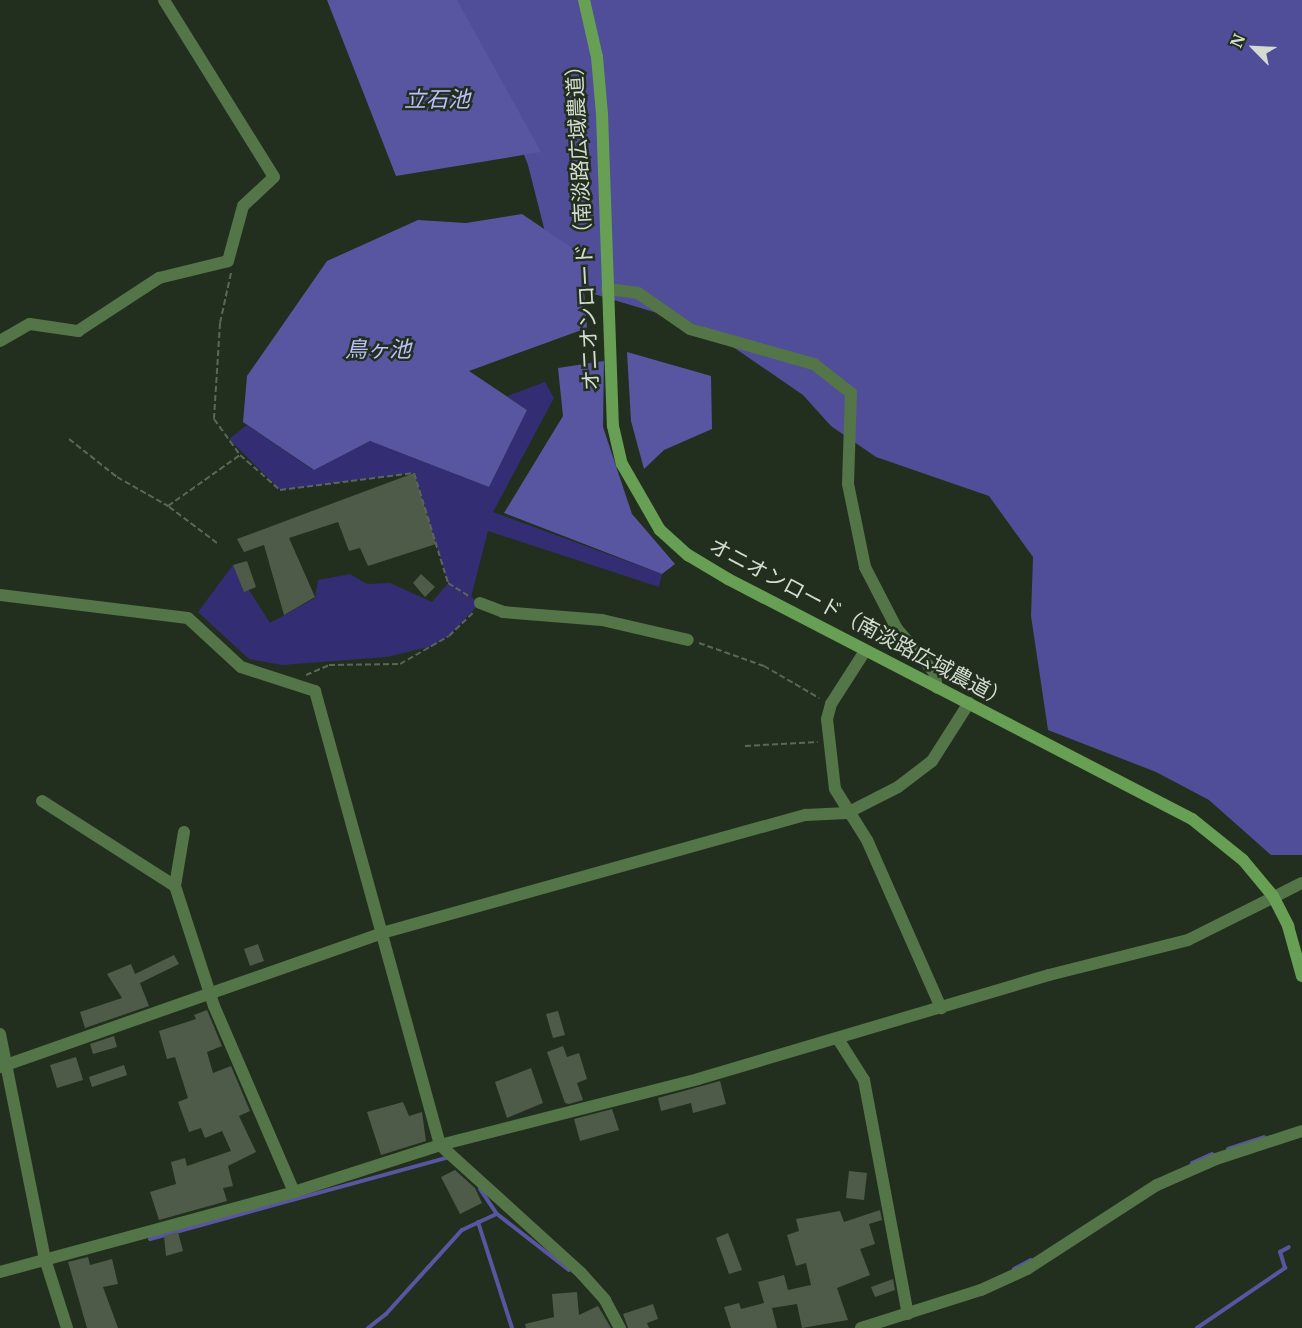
<!DOCTYPE html>
<meta charset="utf-8">
<style>
body{margin:0}
#map{position:relative;width:1302px;height:1328px;overflow:hidden;background:#222f1e;font-family:Merriweather,"Noto Sans JP",serif}
div>[style]{position:absolute}
.green>*{inset:0;background:#332d73}
.forest>*{inset:0;background:#504e98}
.water>*{inset:0;background:#5856a1}
.stream>*{height:4px;margin:-2px;padding:0 2px;transform-origin:2px;border-radius:2px;background:#5856a1}
.building>*{inset:0;background:#4d5b48}
.path>*{height:2px;margin-top:-1px;transform-origin:0;background:repeating-linear-gradient(90deg,#5b6657 0 6px,transparent 0 9px)}
.street>*{height:12px;margin:-6px;padding:0 6px;transform-origin:6px;border-radius:6px;background:#537547}
.secondary>*{height:12px;margin:-6px;padding:0 6px;transform-origin:6px;border-radius:6px;background:#679f54}
span{translate:-50% -50%;white-space:nowrap;text-align:center;line-height:1.15;-webkit-text-stroke:5px #222f1e;paint-order:stroke}
.street-label{font-size:21px;color:#d4dcd1}
.water-label{font-size:22px;color:#bcc0ff;font-style:italic}
.north{position:absolute;left:1224px;top:18px;width:60px;height:60px;-webkit-text-stroke:4px #222f1e;paint-order:stroke;rotate:294deg;font-size:16px;font-weight:700;line-height:24px;text-align:center;color:#d4dcd1}
.north::after{content:'';display:block;margin:auto;width:21px;height:27px;background:#d4dcd1;clip-path:polygon(50% 0,100% 100%,50% 72%,0 100%)}
</style>
<div id="map">
<div class="green">
<div style="clip-path:polygon(545px 382px,554px 398px,493px 512px,662px 574px,659px 587px,488px 531px,471px 597px,480px 603px,449px 636px,433px 646px,387px 657px,282px 665px,249px 659px,198px 612px,233px 565px,270px 623px,315px 598px,318px 580px,350px 574px,367px 584px,390px 583px,432px 602px,448px 583px,414px 473px,280px 490px,229px 439px,247px 425px,313px 470px,370px 441px,489px 487px,527px 410px,507px 396px)"></div>
</div>
<div class="forest">
<div style="clip-path:polygon(446px 0,1302px 0,1302px 855px,1271px 855px,1209px 800px,1156px 772px,1048px 730px,1031px 616px,1033px 557px,989px 496px,876px 457px,831px 426px,803px 395px,704px 327px,584px 291px,545px 232px,528px 165px,503px 101px)"></div>
</div>
<div class="water">
<div style="clip-path:polygon(327px 0,457px 0,541px 152px,396px 176px)"></div>
<div style="clip-path:polygon(522px 214px,581px 254px,587px 328px,469px 371px,527px 410px,489px 487px,370px 441px,314px 470px,243px 422px,247px 376px,327px 261px,418px 220px,466px 223px)"></div>
<div style="clip-path:polygon(627px 352px,711px 376px,712px 429px,664px 450px,644px 469px,631px 421px)"></div>
<div style="clip-path:polygon(604px 361px,603px 427px,632px 514px,675px 564px,662px 574px,504px 513px,563px 416px,558px 368px)"></div>
</div>
<div class="stream">
<div style="left:1228px;top:1149px;width:38px;rotate:-18deg"></div>
<div style="left:1192px;top:1163px;width:22px;rotate:-24deg"></div>
<div style="left:480px;top:1189px;width:30px;rotate:56deg"></div>
<div style="left:497px;top:1214px;width:91px;rotate:37.9deg"></div>
<div style="left:478px;top:1222px;width:111px;rotate:72.2deg"></div>
<div style="left:150px;top:1239px;width:311px;rotate:-15.3deg"></div>
<div style="left:1014px;top:1269px;width:19px;rotate:-28deg"></div>
<div style="left:368px;top:1328px;width:23px;rotate:-38deg"></div>
<div style="left:386px;top:1314px;width:113px;rotate:-47.9deg"></div>
<div style="left:462px;top:1230px;width:38px;rotate:-25deg"></div>
<div style="left:1197px;top:1328px;width:107px;rotate:-34.3deg"></div>
<div style="left:1285px;top:1268px;width:17px;rotate:-107deg"></div>
<div style="left:1280px;top:1252px;width:10px;rotate:-29deg"></div>
</div>
<div class="building">
<div style="clip-path:polygon(414px 473px,436px 544px,368px 566px,360px 548px,349px 551px,338px 522px,289px 538px,315px 597px,284px 615px,264px 545px,244px 552px,237px 539px)"></div>
<div style="clip-path:polygon(247px 561px,256px 587px,244px 592px,233px 565px)"></div>
<div style="clip-path:polygon(421px 574px,435px 587px,425px 597px,413px 583px)"></div>
<div style="clip-path:polygon(258px 944px,264px 961px,250px 966px,244px 949px)"></div>
<div style="clip-path:polygon(174px 955px,179px 964px,140px 983px,149px 1006px,85px 1028px,80px 1012px,122px 998px,107px 974px,131px 964px,135px 974px)"></div>
<div style="clip-path:polygon(207px 1010px,222px 1046px,207px 1052px,213px 1073px,231px 1066px,250px 1111px,239px 1116px,256px 1152px,228px 1166px,233px 1186px,223px 1188px,227px 1201px,159px 1220px,150px 1192px,176px 1184px,171px 1162px,185px 1158px,187px 1166px,231px 1151px,222px 1131px,205px 1138px,201px 1128px,189px 1132px,178px 1102px,188px 1098px,175px 1057px,167px 1059px,159px 1031px,196px 1019px,194px 1015px)"></div>
<div style="clip-path:polygon(558px 1011px,565px 1035px,553px 1038px,546px 1014px)"></div>
<div style="clip-path:polygon(114px 1036px,117px 1047px,93px 1054px,90px 1044px)"></div>
<div style="clip-path:polygon(563px 1046px,567px 1057px,579px 1053px,587px 1079px,577px 1083px,583px 1100px,569px 1104px,565px 1103px,547px 1052px)"></div>
<div style="clip-path:polygon(76px 1057px,83px 1080px,57px 1088px,50px 1065px)"></div>
<div style="clip-path:polygon(124px 1065px,127px 1075px,92px 1087px,89px 1077px)"></div>
<div style="clip-path:polygon(531px 1068px,543px 1103px,507px 1118px,495px 1082px)"></div>
<div style="clip-path:polygon(720px 1081px,726px 1104px,693px 1113px,691px 1103px,661px 1111px,658px 1098px)"></div>
<div style="clip-path:polygon(403px 1102px,409px 1116px,422px 1112px,426px 1141px,381px 1155px,367px 1112px)"></div>
<div style="clip-path:polygon(612px 1109px,619px 1130px,580px 1141px,574px 1119px)"></div>
<div style="clip-path:polygon(455px 1170px,475px 1188px,482px 1203px,460px 1214px,441px 1177px)"></div>
<div style="clip-path:polygon(849px 1171px,867px 1173px,864px 1200px,846px 1198px)"></div>
<div style="clip-path:polygon(880px 1210px,882px 1220px,869px 1224px,875px 1244px,860px 1249px,870px 1275px,837px 1288px,848px 1320px,802px 1328px,797px 1304px,772px 1308px,777px 1328px,731px 1328px,724px 1307px,739px 1303px,741px 1309px,764px 1303px,758px 1282px,784px 1275px,788px 1290px,811px 1285px,806px 1263px,796px 1266px,787px 1235px,799px 1231px,796px 1219px,840px 1211px,844px 1222px)"></div>
<div style="clip-path:polygon(178px 1232px,183px 1251px,166px 1256px,164px 1236px)"></div>
<div style="clip-path:polygon(728px 1233px,742px 1270px,729px 1274px,716px 1238px)"></div>
<div style="clip-path:polygon(88px 1257px,90px 1265px,112px 1259px,118px 1284px,103px 1287px,118px 1328px,87px 1328px,68px 1262px)"></div>
<div style="clip-path:polygon(893px 1279px,895px 1290px,875px 1297px,871px 1287px)"></div>
<div style="clip-path:polygon(577px 1292px,579px 1315px,598px 1306px,611px 1328px,526px 1328px,525px 1324px,554px 1317px,552px 1294px)"></div>
<div style="clip-path:polygon(653px 1304px,658px 1319px,647px 1323px,649px 1328px,628px 1328px,623px 1314px)"></div>
</div>
<div class="path">
<div style="left:231px;top:273px;width:51px;rotate:102.4deg"></div>
<div style="left:220px;top:323px;width:96px;rotate:93.6deg"></div>
<div style="left:214px;top:419px;width:44px;rotate:54.2deg"></div>
<div style="left:240px;top:455px;width:53px;rotate:41.2deg"></div>
<div style="left:280px;top:490px;width:135px;rotate:-7.2deg"></div>
<div style="left:414px;top:473px;width:115px;rotate:72.8deg"></div>
<div style="left:448px;top:583px;width:26px;rotate:32deg"></div>
<div style="left:69px;top:439px;width:61px;rotate:38.4deg"></div>
<div style="left:117px;top:477px;width:59px;rotate:29.6deg"></div>
<div style="left:217px;top:543px;width:61px;rotate:-142.9deg"></div>
<div style="left:168px;top:506px;width:88px;rotate:-35.3deg"></div>
<div style="left:699px;top:643px;width:69px;rotate:19.5deg"></div>
<div style="left:764px;top:666px;width:64px;rotate:30.2deg"></div>
<div style="left:306px;top:675px;width:25px;rotate:-23deg"></div>
<div style="left:329px;top:665px;width:71px;rotate:-0.8deg"></div>
<div style="left:400px;top:664px;width:56px;rotate:-29.7deg"></div>
<div style="left:449px;top:636px;width:33px;rotate:-44deg"></div>
<div style="left:745px;top:746px;width:73px;rotate:-3.1deg"></div>
</div>
<div class="street">
<div style="left:607px;top:289px;width:31px;rotate:7deg"></div>
<div style="left:638px;top:293px;width:63px;rotate:34.7deg"></div>
<div style="left:690px;top:329px;width:129px;rotate:15.8deg"></div>
<div style="left:814px;top:364px;width:47px;rotate:38.1deg"></div>
<div style="left:851px;top:393px;width:91px;rotate:91.9deg"></div>
<div style="left:848px;top:484px;width:85px;rotate:78.4deg"></div>
<div style="left:865px;top:567px;width:70px;rotate:62.7deg"></div>
<div style="left:897px;top:629px;width:57px;rotate:49.3deg"></div>
<div style="left:934px;top:672px;width:16px;rotate:79deg"></div>
<div style="left:0;top:341px;width:34px;rotate:-30deg"></div>
<div style="left:30px;top:324px;width:49px;rotate:8.3deg"></div>
<div style="left:78px;top:331px;width:97px;rotate:-33.2deg"></div>
<div style="left:159px;top:278px;width:71px;rotate:-13.8deg"></div>
<div style="left:228px;top:261px;width:57px;rotate:-74.7deg"></div>
<div style="left:243px;top:206px;width:42px;rotate:-43.1deg"></div>
<div style="left:274px;top:177px;width:208px;rotate:-121.9deg"></div>
<div style="left:0;top:595px;width:189px;rotate:7deg"></div>
<div style="left:188px;top:618px;width:72px;rotate:42.8deg"></div>
<div style="left:241px;top:667px;width:78px;rotate:18deg"></div>
<div style="left:315px;top:691px;width:471px;rotate:74.6deg"></div>
<div style="left:440px;top:1145px;width:190px;rotate:42.2deg"></div>
<div style="left:581px;top:1273px;width:36px;rotate:48deg"></div>
<div style="left:605px;top:1300px;width:32px;rotate:62deg"></div>
<div style="left:480px;top:603px;width:25px;rotate:21deg"></div>
<div style="left:503px;top:612px;width:99px;rotate:4.6deg"></div>
<div style="left:602px;top:620px;width:88px;rotate:13.1deg"></div>
<div style="left:865px;top:651px;width:63px;rotate:122.7deg"></div>
<div style="left:831px;top:704px;width:16px;rotate:105deg"></div>
<div style="left:827px;top:719px;width:70px;rotate:83.5deg"></div>
<div style="left:835px;top:789px;width:60px;rotate:57.9deg"></div>
<div style="left:867px;top:840px;width:184px;rotate:66.2deg"></div>
<div style="left:42px;top:801px;width:158px;rotate:32.6deg"></div>
<div style="left:184px;top:832px;width:55px;rotate:99.5deg"></div>
<div style="left:175px;top:886px;width:126px;rotate:72deg"></div>
<div style="left:214px;top:1006px;width:202px;rotate:66.7deg"></div>
<div style="left:0;top:1034px;width:229px;rotate:78.7deg"></div>
<div style="left:45px;top:1259px;width:72px;rotate:72.3deg"></div>
<div style="left:838px;top:1039px;width:49px;rotate:57.6deg"></div>
<div style="left:864px;top:1080px;width:238px;rotate:79.4deg"></div>
<div style="left:0;top:1067px;width:405px;rotate:-19.3deg"></div>
<div style="left:382px;top:933px;width:440px;rotate:-15.6deg"></div>
<div style="left:806px;top:815px;width:41px;rotate:-2.8deg"></div>
<div style="left:847px;top:813px;width:57px;rotate:-27deg"></div>
<div style="left:898px;top:787px;width:43px;rotate:-37.4deg"></div>
<div style="left:932px;top:761px;width:69px;rotate:-57.5deg"></div>
<div style="left:0;top:1272px;width:305px;rotate:-15.2deg"></div>
<div style="left:294px;top:1192px;width:153px;rotate:-17.8deg"></div>
<div style="left:440px;top:1145px;width:266px;rotate:-14.3deg"></div>
<div style="left:698px;top:1079px;width:366px;rotate:-16.5deg"></div>
<div style="left:1049px;top:975px;width:143px;rotate:-14.1deg"></div>
<div style="left:1188px;top:940px;width:127px;rotate:-26.6deg"></div>
<div style="left:861px;top:1328px;width:126px;rotate:-17.6deg"></div>
<div style="left:981px;top:1290px;width:51px;rotate:-24.5deg"></div>
<div style="left:1027px;top:1269px;width:155px;rotate:-32.9deg"></div>
<div style="left:1157px;top:1185px;width:64px;rotate:-23.8deg"></div>
<div style="left:1216px;top:1159px;width:90px;rotate:-18deg"></div>
</div>
<div class="secondary">
<div style="left:584px;top:0;width:58px;rotate:77.2deg"></div>
<div style="left:597px;top:57px;width:57px;rotate:85deg"></div>
<div style="left:602px;top:114px;width:312px;rotate:88deg"></div>
<div style="left:613px;top:426px;width:39px;rotate:77deg"></div>
<div style="left:622px;top:464px;width:76px;rotate:60.1deg"></div>
<div style="left:660px;top:530px;width:38px;rotate:42deg"></div>
<div style="left:688px;top:555px;width:47px;rotate:31deg"></div>
<div style="left:728px;top:579px;width:522px;rotate:27.35deg"></div>
<div style="left:1192px;top:819px;width:65px;rotate:38.8deg"></div>
<div style="left:1243px;top:860px;width:47px;rotate:50.2deg"></div>
<div style="left:1273px;top:896px;width:34px;rotate:63deg"></div>
<div style="left:1288px;top:926px;width:52px;rotate:74.4deg"></div>
</div>
<div class="street-label">
<span style="left:583px;top:223px;rotate:-93deg">オニオンロード（南淡路広域農道）</span>
<span style="left:859px;top:623px;rotate:28deg">オニオンロード（南淡路広域農道）</span>
</div>
<div class="water-label">
<span style="left:437px;top:100px">立石池</span>
<span style="left:378px;top:350px">鳥ヶ池</span>
</div>
<div class="north">N</div>
</div>
